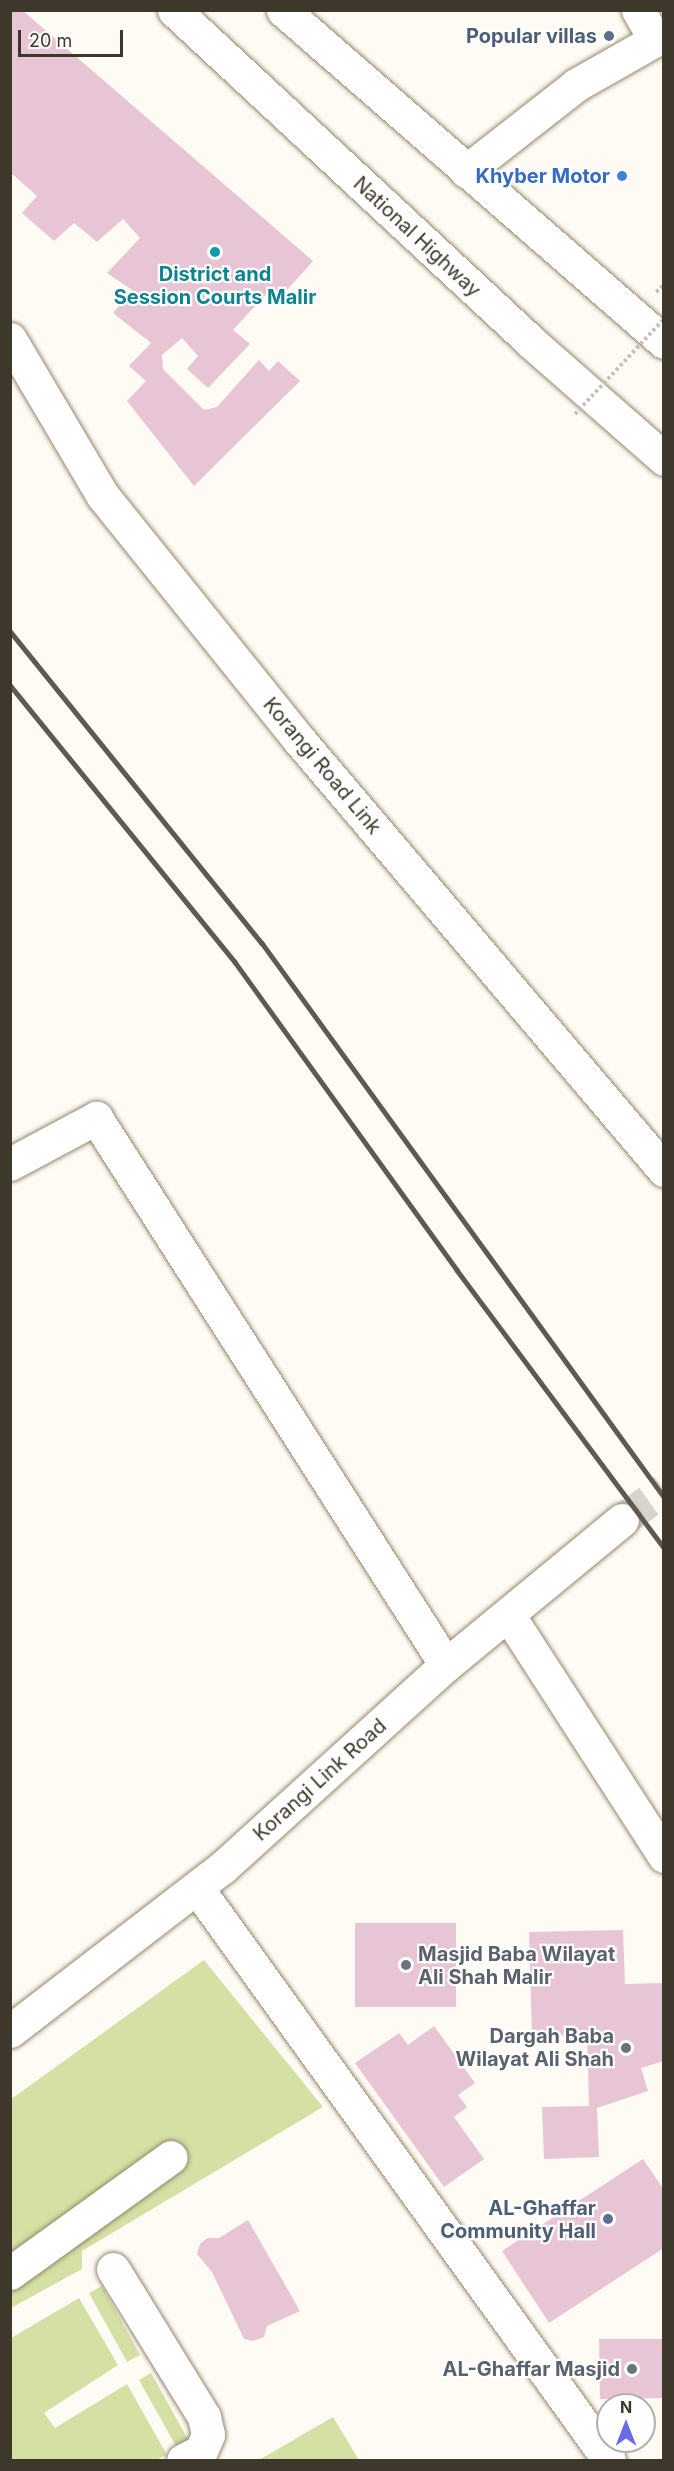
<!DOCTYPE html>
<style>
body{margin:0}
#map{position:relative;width:674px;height:2471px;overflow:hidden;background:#fefbf5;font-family:Inter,sans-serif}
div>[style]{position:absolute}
.green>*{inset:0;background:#d4e0a4}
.building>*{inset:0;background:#e7c5d4}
.major-tunnel>*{height:33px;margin-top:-16.5px;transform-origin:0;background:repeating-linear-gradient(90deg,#d8d4cd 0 33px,transparent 0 49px)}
.path>*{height:4px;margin-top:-2px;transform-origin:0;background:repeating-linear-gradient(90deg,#c3beb6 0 3px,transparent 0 6px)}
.roads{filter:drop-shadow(0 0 2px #96866b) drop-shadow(0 0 2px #96866b)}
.minor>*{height:33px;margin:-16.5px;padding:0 16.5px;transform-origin:16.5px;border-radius:16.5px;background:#fff}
.major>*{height:33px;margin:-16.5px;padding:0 16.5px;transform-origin:16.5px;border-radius:16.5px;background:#fff}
.highway>*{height:33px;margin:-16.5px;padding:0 16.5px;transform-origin:16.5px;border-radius:16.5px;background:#fff}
.rail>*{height:4.5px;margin:-2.25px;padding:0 2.25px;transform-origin:2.25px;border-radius:2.25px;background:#60594e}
.path-bridge>*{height:4px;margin-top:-2px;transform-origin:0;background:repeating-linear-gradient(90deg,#c3beb6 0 3px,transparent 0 6px)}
.dots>*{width:16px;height:16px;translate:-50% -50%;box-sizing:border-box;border:3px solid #fff;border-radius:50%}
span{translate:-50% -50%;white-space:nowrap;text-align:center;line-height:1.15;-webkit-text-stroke:4.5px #fff;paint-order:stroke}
.service-label{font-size:20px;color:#4e5e75;font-weight:700}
.right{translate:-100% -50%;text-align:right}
.shop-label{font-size:20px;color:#366cbe;font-weight:700}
.street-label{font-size:20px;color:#3e372b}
.culture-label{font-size:20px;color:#0d838f;font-weight:700}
.worship-label{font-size:20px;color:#5b616d;font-weight:700}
.left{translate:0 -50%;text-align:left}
.frame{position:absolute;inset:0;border:12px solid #3e372b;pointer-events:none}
.north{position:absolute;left:596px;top:2393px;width:60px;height:60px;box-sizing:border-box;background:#fff;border:2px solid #b2afaa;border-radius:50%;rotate:0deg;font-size:16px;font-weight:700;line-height:24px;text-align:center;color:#3e372b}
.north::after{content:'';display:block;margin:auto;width:21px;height:27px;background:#6b6ce5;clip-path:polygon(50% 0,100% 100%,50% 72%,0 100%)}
.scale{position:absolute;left:18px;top:30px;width:105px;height:27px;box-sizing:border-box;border:3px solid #3e372b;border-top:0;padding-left:8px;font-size:18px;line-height:21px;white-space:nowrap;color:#3e372b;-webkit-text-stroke:4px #fff;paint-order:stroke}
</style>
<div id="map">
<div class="green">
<div style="clip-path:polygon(204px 1960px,323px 2107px,82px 2251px,82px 2269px,11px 2308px,10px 2100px)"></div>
<div style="clip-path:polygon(102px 2286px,140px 2355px,127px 2362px,89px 2293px)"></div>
<div style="clip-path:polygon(79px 2298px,118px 2365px,44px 2413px,55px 2428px,127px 2384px,167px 2455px,156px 2460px,11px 2460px,11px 2338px)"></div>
<div style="clip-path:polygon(151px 2373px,189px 2441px,177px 2448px,139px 2380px)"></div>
<div style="clip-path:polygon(333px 2417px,359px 2460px,259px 2460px)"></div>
</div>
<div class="building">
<div style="clip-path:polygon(10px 10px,22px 10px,313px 261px,278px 300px,267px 293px,233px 330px,250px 344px,208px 388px,187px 369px,198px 356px,182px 338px,162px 355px,163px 369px,204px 410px,217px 407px,259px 360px,269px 371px,278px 361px,300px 381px,194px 486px,127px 401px,146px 381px,129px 366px,151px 343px,113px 313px,132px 290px,107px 273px,140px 238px,123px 219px,97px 242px,74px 223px,54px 241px,22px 213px,37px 196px,10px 172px)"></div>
<div style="clip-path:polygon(355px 1923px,456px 1923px,456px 2007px,355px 2007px)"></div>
<div style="clip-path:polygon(623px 1930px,625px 1984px,664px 1983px,664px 2061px,641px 2068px,648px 2091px,597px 2108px,599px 2157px,544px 2159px,542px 2107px,589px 2106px,587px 2035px,532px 2036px,529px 1932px)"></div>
<div style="clip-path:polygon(434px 2026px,475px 2083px,458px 2095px,467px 2107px,454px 2117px,484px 2159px,444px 2187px,355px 2063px,399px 2033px,408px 2045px)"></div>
<div style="clip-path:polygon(643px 2159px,664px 2190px,664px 2248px,549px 2323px,502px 2251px)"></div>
<div style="clip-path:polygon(248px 2220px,300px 2311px,267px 2326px,264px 2337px,253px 2341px,244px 2339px,212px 2272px,197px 2254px,200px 2244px,207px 2238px,219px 2238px)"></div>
<div style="clip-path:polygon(599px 2339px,664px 2339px,664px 2398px,600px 2399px)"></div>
</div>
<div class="major-tunnel">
<div style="left:622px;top:1520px;width:52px;rotate:-35.5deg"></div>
</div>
<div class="path">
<div style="left:656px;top:292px;width:11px;rotate:-41deg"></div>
</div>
<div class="roads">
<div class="minor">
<div style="left:638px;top:10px;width:34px;rotate:60deg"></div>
<div style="left:466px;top:171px;width:140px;rotate:-38deg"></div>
<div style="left:576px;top:85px;width:101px;rotate:-29.6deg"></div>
<div style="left:10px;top:1164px;width:98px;rotate:-28.1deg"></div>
<div style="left:96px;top:1118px;width:649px;rotate:57.39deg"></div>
<div style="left:509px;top:1616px;width:286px;rotate:57.1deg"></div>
<div style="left:197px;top:1888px;width:705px;rotate:54.24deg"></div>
<div style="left:113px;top:2269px;width:174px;rotate:58.4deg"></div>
<div style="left:204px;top:2417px;width:18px;rotate:77deg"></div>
<div style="left:208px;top:2435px;width:17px;rotate:114deg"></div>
<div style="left:201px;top:2451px;width:20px;rotate:153deg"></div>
<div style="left:10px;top:2273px;width:198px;rotate:-35.8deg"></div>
</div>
<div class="major">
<div style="left:10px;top:339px;width:182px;rotate:59.4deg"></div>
<div style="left:103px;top:496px;width:314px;rotate:51.2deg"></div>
<div style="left:300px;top:741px;width:563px;rotate:49.69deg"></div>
<div style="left:10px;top:2031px;width:267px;rotate:-37.6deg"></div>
<div style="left:222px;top:1868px;width:302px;rotate:-42.2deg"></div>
<div style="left:446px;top:1665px;width:228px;rotate:-39.5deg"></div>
</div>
<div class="highway">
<div style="left:174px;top:10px;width:488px;rotate:42.9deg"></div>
<div style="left:531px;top:342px;width:177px;rotate:41.3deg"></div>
<div style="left:283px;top:10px;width:505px;rotate:41.07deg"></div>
</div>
</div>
<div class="rail">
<div style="left:10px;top:631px;width:401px;rotate:51.1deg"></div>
<div style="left:262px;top:943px;width:684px;rotate:54.03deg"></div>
<div style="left:10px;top:685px;width:357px;rotate:50.9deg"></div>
<div style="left:235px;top:962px;width:380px;rotate:54.2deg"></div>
<div style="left:457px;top:1270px;width:347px;rotate:53.3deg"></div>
</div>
<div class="path-bridge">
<div style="left:575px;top:414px;width:130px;rotate:-46.9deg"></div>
</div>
<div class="dots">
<div style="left:609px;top:36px;background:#5c6f8a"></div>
<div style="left:622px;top:176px;background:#3f7fe0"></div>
<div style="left:215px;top:252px;background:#0f9aa8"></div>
<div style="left:406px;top:1965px;background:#6b7280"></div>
<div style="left:626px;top:2048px;background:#6b7280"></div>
<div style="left:608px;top:2219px;background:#5c6f8a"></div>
<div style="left:632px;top:2369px;background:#6b7280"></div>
</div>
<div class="service-label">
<span class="right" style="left:597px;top:36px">Popular villas</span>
<span class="right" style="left:596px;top:2220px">AL-Ghaffar<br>Community Hall</span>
</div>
<div class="shop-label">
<span class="right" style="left:610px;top:176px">Khyber Motor</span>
</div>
<div class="street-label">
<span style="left:417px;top:237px;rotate:43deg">National Highway</span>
<span style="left:322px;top:766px;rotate:50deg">Korangi Road Link</span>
<span style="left:320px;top:1780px;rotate:-42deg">Korangi Link Road</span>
</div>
<div class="culture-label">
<span style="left:215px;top:286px">District and<br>Session Courts Malir</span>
</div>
<div class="worship-label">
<span class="left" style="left:418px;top:1966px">Masjid Baba Wilayat<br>Ali Shah Malir</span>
<span class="right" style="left:614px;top:2048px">Dargah Baba<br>Wilayat Ali Shah</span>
<span class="right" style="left:620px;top:2369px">AL-Ghaffar Masjid</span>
</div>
<div class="frame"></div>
<div class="north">N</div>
<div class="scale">20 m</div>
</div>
